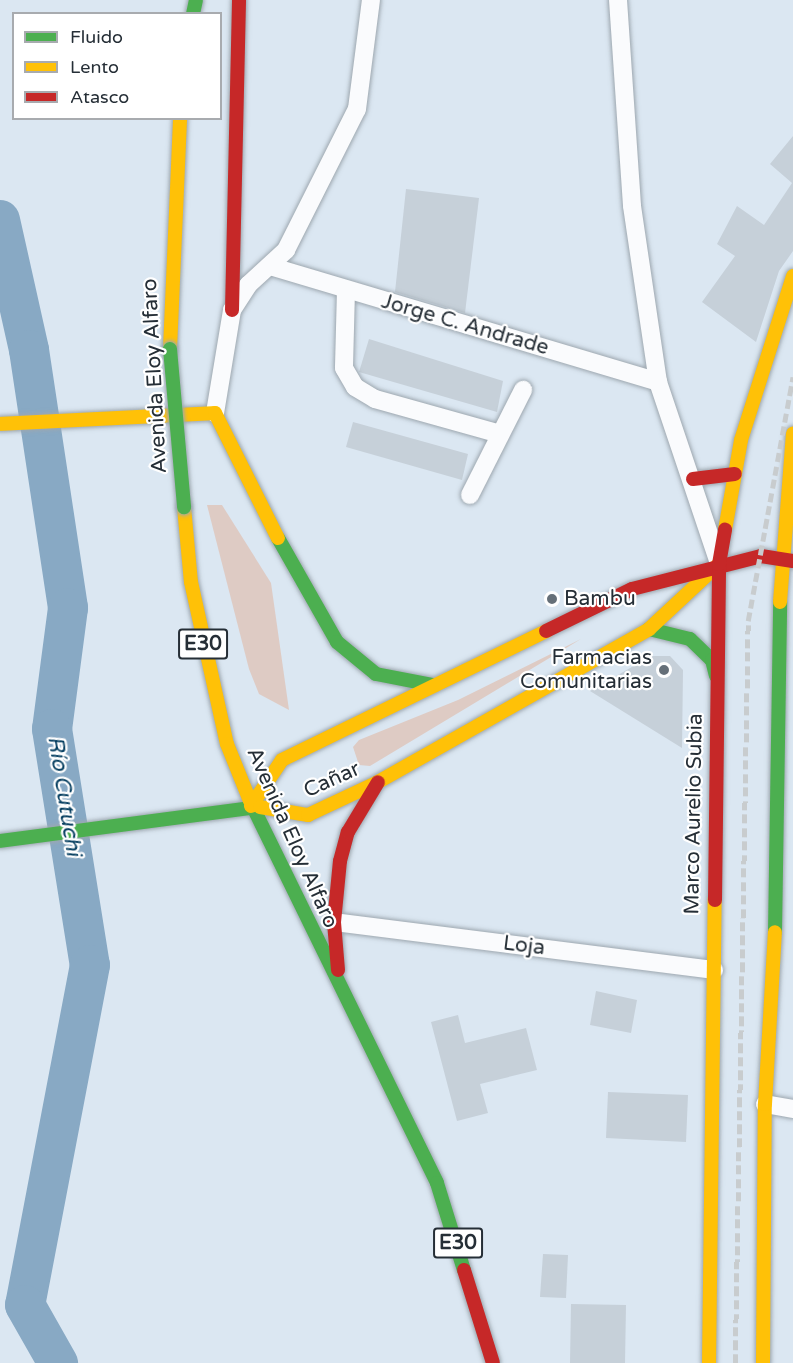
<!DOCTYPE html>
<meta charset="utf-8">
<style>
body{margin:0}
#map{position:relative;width:793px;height:1363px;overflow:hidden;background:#dbe7f2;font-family:"Varela Round",sans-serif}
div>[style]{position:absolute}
.green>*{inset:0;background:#decbc4}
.river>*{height:40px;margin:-20px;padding:0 20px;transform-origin:20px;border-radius:20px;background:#88a9c4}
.building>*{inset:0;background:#c6d0d9}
.roads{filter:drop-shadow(0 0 2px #9da7af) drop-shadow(0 0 2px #9da7af)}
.street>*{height:18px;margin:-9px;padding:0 9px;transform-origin:9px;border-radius:9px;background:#fafbfd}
.fast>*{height:14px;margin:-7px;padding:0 7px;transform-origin:7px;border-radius:7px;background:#4caf50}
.slow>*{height:14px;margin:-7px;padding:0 7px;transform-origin:7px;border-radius:7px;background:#ffc107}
.jam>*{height:14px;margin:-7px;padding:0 7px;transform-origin:7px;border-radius:7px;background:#c62828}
.rail>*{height:4.5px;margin-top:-2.25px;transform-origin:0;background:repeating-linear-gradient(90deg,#c8ccce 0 9px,transparent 0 13.5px)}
.bridges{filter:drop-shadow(0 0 2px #9da7af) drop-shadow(0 0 2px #9da7af)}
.fast-bridge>*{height:14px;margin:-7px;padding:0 7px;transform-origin:7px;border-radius:7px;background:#4caf50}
.dots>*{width:16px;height:16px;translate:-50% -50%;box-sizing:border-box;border:3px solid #fff;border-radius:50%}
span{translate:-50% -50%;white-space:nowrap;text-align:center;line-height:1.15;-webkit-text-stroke:4.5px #fff;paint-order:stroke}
.shield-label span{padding:2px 4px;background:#fff;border:2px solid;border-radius:4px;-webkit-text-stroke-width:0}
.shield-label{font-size:20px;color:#252e36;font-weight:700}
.street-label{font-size:21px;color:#252e36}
.poi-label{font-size:21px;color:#252e36}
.left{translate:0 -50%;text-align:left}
.right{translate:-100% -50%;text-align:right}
.water-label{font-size:22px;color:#053e60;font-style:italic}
.legend{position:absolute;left:12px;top:12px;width:210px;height:108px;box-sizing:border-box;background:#fff;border:2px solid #a8abaf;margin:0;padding:8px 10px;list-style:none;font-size:18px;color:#252e36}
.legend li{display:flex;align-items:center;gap:12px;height:30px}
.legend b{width:30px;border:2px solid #a8abaf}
</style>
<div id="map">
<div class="green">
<div style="clip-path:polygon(207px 505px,222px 505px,271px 583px,289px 710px,259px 694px,249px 669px)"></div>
<div style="clip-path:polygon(581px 639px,370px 766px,359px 765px,353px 747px,359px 740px,458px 700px)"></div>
</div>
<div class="river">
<div style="left:0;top:220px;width:133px;rotate:77.4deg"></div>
<div style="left:29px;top:350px;width:261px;rotate:81.4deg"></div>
<div style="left:68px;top:608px;width:122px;rotate:97.5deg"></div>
<div style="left:52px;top:729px;width:239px;rotate:80.9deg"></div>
<div style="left:90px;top:965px;width:346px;rotate:100.8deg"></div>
<div style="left:25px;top:1305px;width:67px;rotate:60.4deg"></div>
</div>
<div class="building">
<div style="clip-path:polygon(793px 136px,793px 251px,779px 271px,756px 342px,702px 302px,735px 256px,717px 244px,737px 206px,764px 225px,792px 183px,770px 164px)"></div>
<div style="clip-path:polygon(406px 189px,479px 198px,465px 313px,395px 292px)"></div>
<div style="clip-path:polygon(369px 339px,503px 381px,497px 412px,359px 372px)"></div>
<div style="clip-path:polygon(353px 422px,468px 454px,462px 480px,346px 447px)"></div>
<div style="clip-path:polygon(651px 656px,670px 656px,683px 670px,682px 748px,590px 691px)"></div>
<div style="clip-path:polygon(596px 991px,637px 1000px,631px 1033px,590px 1025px)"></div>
<div style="clip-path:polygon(458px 1015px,465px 1043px,526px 1028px,537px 1070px,480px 1084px,488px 1113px,457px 1121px,431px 1022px)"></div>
<div style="clip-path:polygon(608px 1092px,688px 1095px,686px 1142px,606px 1138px)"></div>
<div style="clip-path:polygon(543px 1254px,568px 1255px,566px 1298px,540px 1297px)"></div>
<div style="clip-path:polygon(571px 1304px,626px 1305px,625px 1363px,570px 1363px)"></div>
</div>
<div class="roads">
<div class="street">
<div style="left:618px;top:0;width:206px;rotate:86.1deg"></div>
<div style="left:632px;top:206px;width:178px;rotate:81.6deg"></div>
<div style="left:658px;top:382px;width:188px;rotate:71.4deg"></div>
<div style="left:273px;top:267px;width:402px;rotate:16.6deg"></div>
<div style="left:346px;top:290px;width:78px;rotate:91.5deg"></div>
<div style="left:344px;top:368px;width:22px;rotate:60deg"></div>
<div style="left:355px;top:387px;width:23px;rotate:31deg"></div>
<div style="left:375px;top:399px;width:130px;rotate:15.6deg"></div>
<div style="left:215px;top:413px;width:104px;rotate:-80.6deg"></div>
<div style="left:232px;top:310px;width:30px;rotate:-57deg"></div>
<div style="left:248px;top:285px;width:52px;rotate:-42.6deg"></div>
<div style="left:286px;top:250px;width:158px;rotate:-63.3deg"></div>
<div style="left:357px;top:109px;width:110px;rotate:-82.7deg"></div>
<div style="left:470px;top:495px;width:118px;rotate:-63.2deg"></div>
<div style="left:334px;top:922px;width:383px;rotate:7.2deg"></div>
<div style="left:765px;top:1104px;width:28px;rotate:10deg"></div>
</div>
<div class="fast">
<div style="left:193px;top:14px;width:14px;rotate:-78deg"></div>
<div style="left:278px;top:538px;width:120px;rotate:60.4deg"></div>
<div style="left:337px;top:642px;width:50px;rotate:39.4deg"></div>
<div style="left:376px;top:674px;width:57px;rotate:11.1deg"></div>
<div style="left:649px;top:629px;width:42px;rotate:13.7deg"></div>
<div style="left:690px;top:639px;width:30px;rotate:44deg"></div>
<div style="left:712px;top:660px;width:16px;rotate:76deg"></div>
<div style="left:250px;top:801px;width:425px;rotate:63.9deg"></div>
<div style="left:437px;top:1183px;width:91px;rotate:72.8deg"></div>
<div style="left:0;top:841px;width:262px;rotate:-7.5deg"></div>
<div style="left:775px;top:932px;width:330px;rotate:-89.1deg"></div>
</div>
<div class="slow">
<div style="left:170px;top:349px;width:231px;rotate:-87.5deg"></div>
<div style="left:0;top:424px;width:215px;rotate:-2.9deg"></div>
<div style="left:215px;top:413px;width:140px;rotate:63.3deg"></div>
<div style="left:184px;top:507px;width:75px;rotate:84.7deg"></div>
<div style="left:191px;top:582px;width:166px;rotate:77.5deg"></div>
<div style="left:227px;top:744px;width:61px;rotate:68deg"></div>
<div style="left:725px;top:530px;width:91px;rotate:-79.9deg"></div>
<div style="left:741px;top:440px;width:172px;rotate:-72.4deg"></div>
<div style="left:780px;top:602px;width:169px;rotate:-85.6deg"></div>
<div style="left:251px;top:806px;width:55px;rotate:-56deg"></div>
<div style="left:282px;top:760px;width:294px;rotate:-26deg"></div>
<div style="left:260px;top:807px;width:49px;rotate:9.5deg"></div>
<div style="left:308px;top:815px;width:77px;rotate:-25.2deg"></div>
<div style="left:378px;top:782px;width:311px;rotate:-29.4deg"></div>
<div style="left:649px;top:629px;width:96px;rotate:-42.9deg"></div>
<div style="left:709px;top:1363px;width:463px;rotate:-89.3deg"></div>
<div style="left:763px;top:1363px;width:259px;rotate:-89.6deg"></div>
<div style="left:765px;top:1104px;width:172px;rotate:-86.7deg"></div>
</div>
<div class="jam">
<div style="left:232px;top:310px;width:310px;rotate:-88.7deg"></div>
<div style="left:693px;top:479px;width:42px;rotate:-6.8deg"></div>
<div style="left:546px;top:631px;width:96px;rotate:-26deg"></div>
<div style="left:632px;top:589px;width:133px;rotate:-14.3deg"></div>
<div style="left:761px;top:556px;width:32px;rotate:9deg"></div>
<div style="left:715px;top:900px;width:336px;rotate:-89.3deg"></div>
<div style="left:719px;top:564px;width:35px;rotate:-80deg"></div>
<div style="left:338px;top:970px;width:48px;rotate:-94.8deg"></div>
<div style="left:334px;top:922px;width:61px;rotate:-84.4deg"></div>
<div style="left:340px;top:861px;width:30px;rotate:-75deg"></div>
<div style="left:348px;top:832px;width:58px;rotate:-59deg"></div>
<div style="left:464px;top:1270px;width:97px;rotate:72.7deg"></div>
</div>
</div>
<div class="rail">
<div style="left:735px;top:1363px;width:742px;rotate:-89deg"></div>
<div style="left:748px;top:621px;width:248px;rotate:-79.6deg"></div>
</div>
<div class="bridges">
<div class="fast-bridge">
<div style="left:170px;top:349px;width:159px;rotate:84.9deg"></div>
</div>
</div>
<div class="dots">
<div style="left:552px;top:599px;background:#656f78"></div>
<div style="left:664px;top:670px;background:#656f78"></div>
</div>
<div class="shield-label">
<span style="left:203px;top:644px">E30</span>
<span style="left:458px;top:1243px">E30</span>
</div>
<div class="street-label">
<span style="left:465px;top:325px;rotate:16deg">Jorge C. Andrade</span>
<span style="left:155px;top:376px;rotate:-93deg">Avenida Eloy Alfaro</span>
<span style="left:332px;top:780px;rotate:-24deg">Cañar</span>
<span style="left:694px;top:814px;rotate:-89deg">Marco Aurelio Subia</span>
<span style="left:292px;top:838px;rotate:66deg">Avenida Eloy Alfaro</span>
<span style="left:524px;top:946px;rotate:7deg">Loja</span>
</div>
<div class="poi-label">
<span class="left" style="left:564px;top:599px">Bambu</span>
<span class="right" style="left:652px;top:670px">Farmacias<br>Comunitarias</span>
</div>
<div class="water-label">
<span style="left:64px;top:796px;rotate:81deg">Río Cutuchi</span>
</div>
<ul class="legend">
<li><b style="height:8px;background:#4caf50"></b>Fluido</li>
<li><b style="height:8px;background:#ffc107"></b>Lento</li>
<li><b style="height:8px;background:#c62828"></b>Atasco</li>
</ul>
</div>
